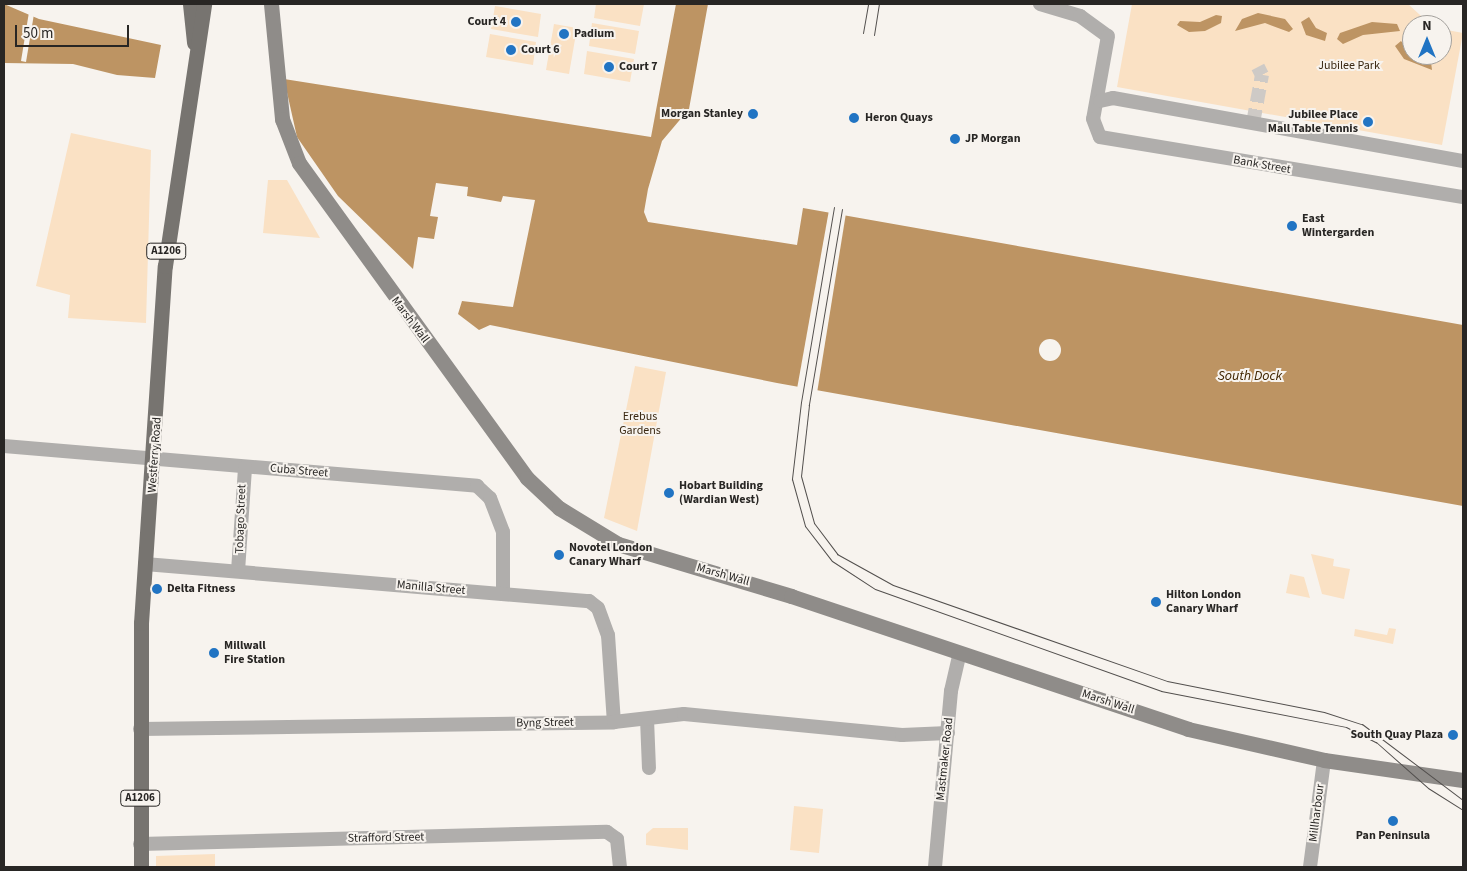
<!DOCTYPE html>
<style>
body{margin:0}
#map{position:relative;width:1467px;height:871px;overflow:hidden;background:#f7f3ee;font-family:"Source Sans 3",sans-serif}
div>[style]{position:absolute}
.green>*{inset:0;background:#fae1c4}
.water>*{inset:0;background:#bd9463}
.pier>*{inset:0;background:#f7f3ee}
.round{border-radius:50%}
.street-tunnel>*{height:14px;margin-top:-7px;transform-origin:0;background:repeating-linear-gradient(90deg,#cecac6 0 14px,transparent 0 21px)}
.street>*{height:14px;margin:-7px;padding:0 7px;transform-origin:7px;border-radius:7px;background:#b0aeac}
.secondary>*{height:15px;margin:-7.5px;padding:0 7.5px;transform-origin:7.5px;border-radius:7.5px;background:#8f8c89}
.primary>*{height:15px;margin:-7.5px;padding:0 7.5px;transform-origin:7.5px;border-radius:7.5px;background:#777470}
.tram>*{height:1px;margin:-0.5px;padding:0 0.5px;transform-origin:0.5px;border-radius:0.5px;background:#524f4d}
.dots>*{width:14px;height:14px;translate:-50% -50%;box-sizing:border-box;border:2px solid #f7f3ee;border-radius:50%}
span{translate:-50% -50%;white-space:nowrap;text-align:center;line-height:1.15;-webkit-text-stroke:4px #f7f3ee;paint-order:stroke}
.shield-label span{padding:1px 4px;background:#f7f3ee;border:1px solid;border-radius:4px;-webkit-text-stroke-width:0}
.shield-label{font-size:11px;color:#282624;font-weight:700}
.poi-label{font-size:12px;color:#282624;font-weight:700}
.right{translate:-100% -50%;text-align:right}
.left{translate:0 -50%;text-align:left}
.park-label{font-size:12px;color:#3a2812}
.street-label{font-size:12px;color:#282624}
.water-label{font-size:14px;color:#412600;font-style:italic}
.frame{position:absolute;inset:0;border:5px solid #282624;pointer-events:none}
.north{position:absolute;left:1402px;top:15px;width:50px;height:50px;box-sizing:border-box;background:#f7f3ee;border:1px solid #a4a19d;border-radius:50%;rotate:0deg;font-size:14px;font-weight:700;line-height:20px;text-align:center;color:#282624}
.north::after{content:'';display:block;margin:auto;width:18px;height:22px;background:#2174c3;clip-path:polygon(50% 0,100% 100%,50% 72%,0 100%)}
.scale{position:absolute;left:15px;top:25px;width:114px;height:22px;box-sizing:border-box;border:2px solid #282624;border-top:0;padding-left:6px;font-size:15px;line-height:18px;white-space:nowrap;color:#282624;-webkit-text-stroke:4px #f7f3ee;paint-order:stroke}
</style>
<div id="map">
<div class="green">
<div style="clip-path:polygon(596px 4px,644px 4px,640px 26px,594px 18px)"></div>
<div style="clip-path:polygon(1132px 4px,1408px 4px,1431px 25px,1412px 25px,1412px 55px,1442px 55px,1442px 29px,1463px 33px,1442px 145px,1117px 87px)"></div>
<div style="clip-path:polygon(495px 6px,541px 14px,538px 37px,491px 29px)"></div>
<div style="clip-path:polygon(592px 23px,639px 31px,635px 54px,589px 46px)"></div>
<div style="clip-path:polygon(554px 24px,577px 28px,569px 74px,546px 70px)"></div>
<div style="clip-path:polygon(490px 34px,536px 42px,533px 65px,486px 57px)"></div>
<div style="clip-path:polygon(587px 51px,634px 59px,630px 82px,584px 74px)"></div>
<div style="clip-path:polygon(71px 133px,151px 150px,146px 323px,68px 318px,70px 295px,36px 286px)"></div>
<div style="clip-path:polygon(268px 180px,287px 180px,320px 238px,263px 233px)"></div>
<div style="clip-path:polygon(635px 366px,666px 372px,637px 531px,604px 518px)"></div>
<div style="clip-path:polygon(1311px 554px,1334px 559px,1333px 566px,1350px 569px,1344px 599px,1322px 594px)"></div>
<div style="clip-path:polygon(1290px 574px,1304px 577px,1310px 598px,1286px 593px)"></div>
<div style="clip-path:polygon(1389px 628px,1396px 629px,1393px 644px,1354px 636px,1355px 629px,1387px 635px)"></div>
<div style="clip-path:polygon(794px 806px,823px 809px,819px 853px,790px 850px)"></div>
<div style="clip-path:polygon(653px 828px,688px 828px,688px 850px,646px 845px,646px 834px)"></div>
<div style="clip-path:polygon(215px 854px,215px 867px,156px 867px,156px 856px)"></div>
</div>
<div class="water">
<div style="clip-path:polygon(4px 4px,39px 19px,161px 45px,155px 78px,117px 75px,73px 64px,4px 63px)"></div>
<div style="clip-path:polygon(676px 4px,708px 4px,689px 109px,662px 141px,648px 189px,644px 212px,648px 222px,797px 245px,803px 208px,1463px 325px,1463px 506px,777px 383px,490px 325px,479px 330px,458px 314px,462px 301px,513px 307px,535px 200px,503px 196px,501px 202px,467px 196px,468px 187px,436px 183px,430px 216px,438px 217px,434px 239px,418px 237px,413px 269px,338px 196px,297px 137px,284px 79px,651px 137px)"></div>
<div style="clip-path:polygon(1258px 13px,1285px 19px,1293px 29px,1289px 32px,1265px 23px,1235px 31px,1242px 19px)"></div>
<div style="clip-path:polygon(1216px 15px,1222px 16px,1221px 23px,1205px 31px,1189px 32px,1177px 25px,1180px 21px,1200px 22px)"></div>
<div style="clip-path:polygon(1309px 17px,1316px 28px,1327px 33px,1325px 41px,1306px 35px,1301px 22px)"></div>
<div style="clip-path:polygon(1372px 22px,1397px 24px,1400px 31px,1363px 35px,1343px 44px,1337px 39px,1340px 33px)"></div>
<div style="clip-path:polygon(1401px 41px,1412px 55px,1431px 62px,1432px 70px,1404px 59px,1395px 46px)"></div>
</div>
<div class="pier">
<div style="clip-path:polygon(29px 12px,34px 14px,26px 62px,21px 61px)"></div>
<div style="clip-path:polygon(829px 210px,846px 213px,817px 393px,797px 389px)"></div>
<div class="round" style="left:1039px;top:339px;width:22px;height:22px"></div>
</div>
<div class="street-tunnel">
<div style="left:1253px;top:123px;width:49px;rotate:-79.4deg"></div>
<div style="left:1262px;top:75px;width:9px;rotate:-117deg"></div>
</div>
<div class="street">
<div style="left:1040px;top:4px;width:42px;rotate:16.7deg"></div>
<div style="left:1080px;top:16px;width:34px;rotate:36deg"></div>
<div style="left:1108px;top:36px;width:84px;rotate:100.2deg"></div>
<div style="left:1093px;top:119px;width:19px;rotate:69deg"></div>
<div style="left:1100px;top:137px;width:368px;rotate:9.4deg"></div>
<div style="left:1100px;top:101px;width:13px;rotate:-13deg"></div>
<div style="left:1113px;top:98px;width:356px;rotate:10.2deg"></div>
<div style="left:4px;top:446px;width:475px;rotate:4.8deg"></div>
<div style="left:477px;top:486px;width:18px;rotate:43deg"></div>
<div style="left:490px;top:498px;width:36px;rotate:69deg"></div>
<div style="left:503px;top:532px;width:62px;rotate:90deg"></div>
<div style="left:145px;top:564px;width:446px;rotate:4.8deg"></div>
<div style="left:589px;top:601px;width:11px;rotate:38deg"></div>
<div style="left:598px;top:608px;width:29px;rotate:70deg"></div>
<div style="left:608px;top:635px;width:87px;rotate:86.1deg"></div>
<div style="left:238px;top:571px;width:104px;rotate:-86.1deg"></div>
<div style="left:647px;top:719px;width:49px;rotate:87.7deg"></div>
<div style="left:140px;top:729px;width:474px;rotate:-0.8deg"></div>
<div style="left:614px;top:722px;width:70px;rotate:-6.5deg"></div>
<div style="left:684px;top:714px;width:219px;rotate:5.5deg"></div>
<div style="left:902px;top:735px;width:46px;rotate:-2.5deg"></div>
<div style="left:140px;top:844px;width:467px;rotate:-1.5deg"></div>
<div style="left:607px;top:832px;width:12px;rotate:35deg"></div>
<div style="left:617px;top:839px;width:28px;rotate:84deg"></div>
<div style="left:935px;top:867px;width:177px;rotate:-84.8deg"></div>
<div style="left:951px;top:691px;width:39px;rotate:-77deg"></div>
<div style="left:1310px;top:867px;width:108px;rotate:-82.5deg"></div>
</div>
<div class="secondary">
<div style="left:271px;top:4px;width:116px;rotate:84.5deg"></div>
<div style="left:282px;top:119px;width:47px;rotate:68.9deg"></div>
<div style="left:299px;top:163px;width:389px;rotate:54.1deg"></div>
<div style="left:527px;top:478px;width:44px;rotate:43.2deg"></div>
<div style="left:559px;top:508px;width:69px;rotate:31.4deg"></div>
<div style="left:618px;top:544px;width:181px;rotate:16.7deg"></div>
<div style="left:791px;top:596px;width:419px;rotate:18.5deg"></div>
<div style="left:1188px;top:729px;width:139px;rotate:12.8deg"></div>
<div style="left:1324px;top:760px;width:140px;rotate:8.2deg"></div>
</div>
<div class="primary">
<div style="left:190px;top:4px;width:39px;rotate:84deg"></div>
<div style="left:141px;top:867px;width:244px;rotate:-90deg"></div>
<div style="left:141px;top:623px;width:358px;rotate:-86.2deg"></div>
<div style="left:165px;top:266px;width:265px;rotate:-81.5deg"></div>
</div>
<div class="tram">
<div style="left:863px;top:33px;width:29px;rotate:-80deg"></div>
<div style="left:874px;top:35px;width:31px;rotate:-81deg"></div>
<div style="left:834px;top:207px;width:198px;rotate:99.6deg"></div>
<div style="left:801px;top:402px;width:78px;rotate:96.7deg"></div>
<div style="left:792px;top:479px;width:49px;rotate:74.5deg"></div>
<div style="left:805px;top:526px;width:44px;rotate:52.4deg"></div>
<div style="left:832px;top:561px;width:51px;rotate:33.1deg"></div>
<div style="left:875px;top:589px;width:304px;rotate:19.6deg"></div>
<div style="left:1161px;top:691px;width:188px;rotate:11deg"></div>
<div style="left:1346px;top:727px;width:34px;rotate:27deg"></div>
<div style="left:1376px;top:742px;width:69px;rotate:41.5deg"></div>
<div style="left:1428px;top:788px;width:41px;rotate:32.2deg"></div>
<div style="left:842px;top:209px;width:199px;rotate:99.6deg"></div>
<div style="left:809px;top:405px;width:71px;rotate:96.4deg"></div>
<div style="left:801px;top:476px;width:49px;rotate:74.5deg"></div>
<div style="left:814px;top:523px;width:39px;rotate:53deg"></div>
<div style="left:837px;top:554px;width:64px;rotate:29deg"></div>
<div style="left:893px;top:585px;width:290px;rotate:19.3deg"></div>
<div style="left:1167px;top:681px;width:160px;rotate:11.2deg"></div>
<div style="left:1324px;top:712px;width:40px;rotate:18deg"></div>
<div style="left:1362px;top:724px;width:126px;rotate:37deg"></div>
</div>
<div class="dots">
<div style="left:516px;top:22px;background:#2174c3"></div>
<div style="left:564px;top:34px;background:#2174c3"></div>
<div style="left:511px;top:50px;background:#2174c3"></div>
<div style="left:609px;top:67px;background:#2174c3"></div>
<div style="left:753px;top:114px;background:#2174c3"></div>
<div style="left:854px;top:118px;background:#2174c3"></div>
<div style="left:1368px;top:122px;background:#2174c3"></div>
<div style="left:955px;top:139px;background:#2174c3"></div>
<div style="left:1292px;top:226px;background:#2174c3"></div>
<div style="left:669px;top:493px;background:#2174c3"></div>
<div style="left:559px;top:555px;background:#2174c3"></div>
<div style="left:157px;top:589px;background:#2174c3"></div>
<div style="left:1156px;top:602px;background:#2174c3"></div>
<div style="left:214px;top:653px;background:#2174c3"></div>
<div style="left:1453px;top:735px;background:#2174c3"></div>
<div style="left:1393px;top:821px;background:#2174c3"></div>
</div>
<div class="shield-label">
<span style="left:166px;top:251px">A1206</span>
<span style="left:140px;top:798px">A1206</span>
</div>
<div class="poi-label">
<span class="right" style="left:506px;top:22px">Court 4</span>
<span class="left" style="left:574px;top:34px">Padium</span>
<span class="left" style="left:521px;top:50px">Court 6</span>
<span class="left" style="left:619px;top:67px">Court 7</span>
<span class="right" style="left:743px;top:114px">Morgan Stanley</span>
<span class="right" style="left:1358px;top:122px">Jubilee Place<br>Mall Table Tennis</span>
<span class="left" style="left:865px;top:118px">Heron Quays</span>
<span class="left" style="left:965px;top:139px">JP Morgan</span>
<span class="left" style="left:1302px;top:226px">East<br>Wintergarden</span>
<span class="left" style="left:679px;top:493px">Hobart Building<br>(Wardian West)</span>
<span class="left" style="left:569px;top:555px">Novotel London<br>Canary Wharf</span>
<span class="left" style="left:167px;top:589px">Delta Fitness</span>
<span class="left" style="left:1166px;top:602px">Hilton London<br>Canary Wharf</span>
<span class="left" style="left:224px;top:653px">Millwall<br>Fire Station</span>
<span class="right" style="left:1443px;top:735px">South Quay Plaza</span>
<span style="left:1393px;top:836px">Pan Peninsula</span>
</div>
<div class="park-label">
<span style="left:1349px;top:66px">Jubilee Park</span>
<span style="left:640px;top:424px">Erebus<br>Gardens</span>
</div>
<div class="street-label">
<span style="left:1262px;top:165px;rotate:10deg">Bank Street</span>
<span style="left:410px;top:320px;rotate:53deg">Marsh Wall</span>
<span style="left:155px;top:455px;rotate:-86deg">Westferry Road</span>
<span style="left:299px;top:471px;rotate:5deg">Cuba Street</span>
<span style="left:241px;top:519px;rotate:-88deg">Tobago Street</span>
<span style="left:723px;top:575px;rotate:16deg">Marsh Wall</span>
<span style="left:431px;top:588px;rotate:5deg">Manilla Street</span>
<span style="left:1108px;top:702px;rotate:18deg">Marsh Wall</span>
<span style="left:545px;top:723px;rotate:-1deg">Byng Street</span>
<span style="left:945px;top:759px;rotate:-84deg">Mastmaker Road</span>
<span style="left:1317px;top:813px;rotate:-83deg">Millharbour</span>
<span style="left:386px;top:838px;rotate:-1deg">Strafford Street</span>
</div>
<div class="water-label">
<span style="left:1250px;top:376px">South Dock</span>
</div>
<div class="frame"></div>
<div class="north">N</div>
<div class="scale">50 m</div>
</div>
